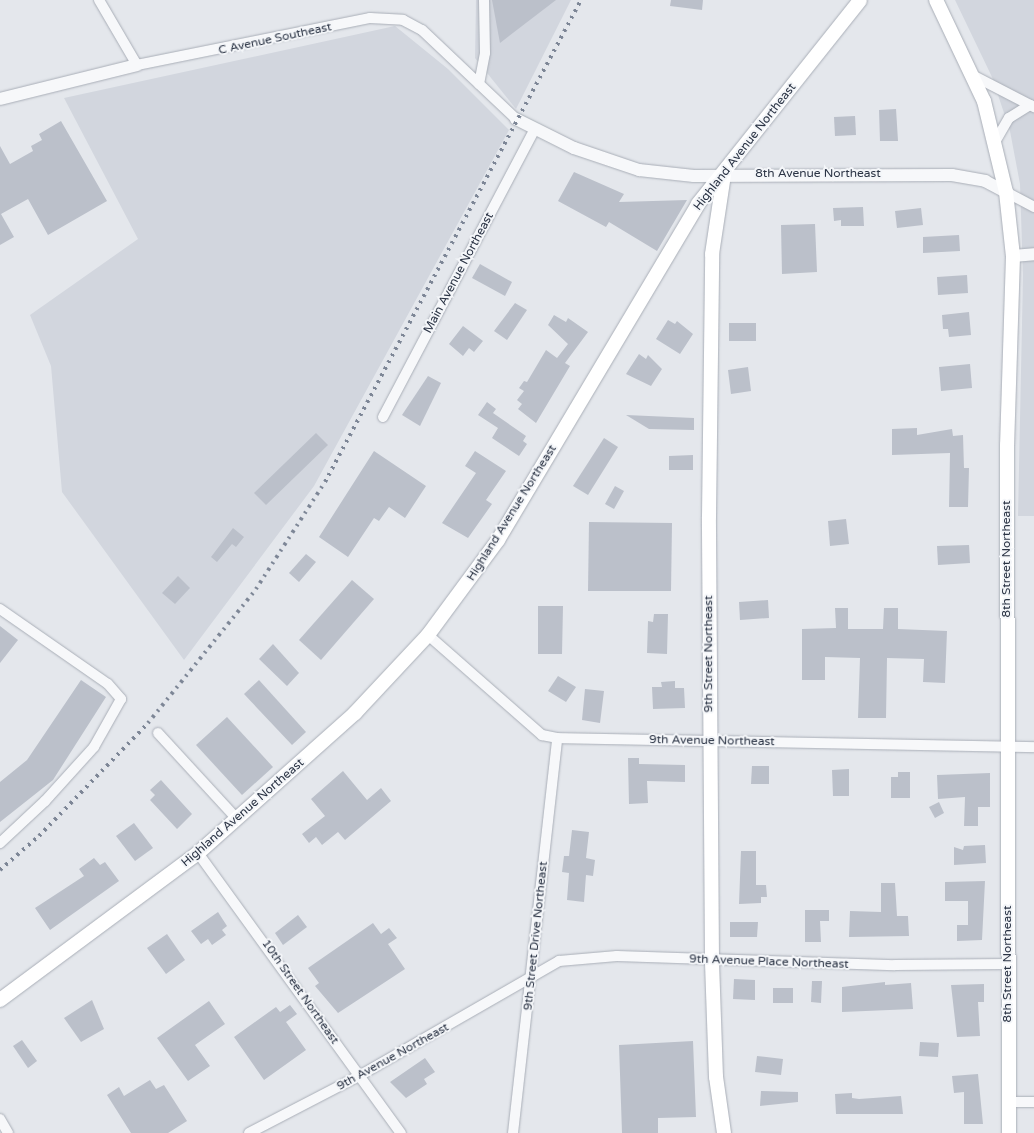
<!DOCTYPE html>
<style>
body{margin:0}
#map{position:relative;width:1034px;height:1133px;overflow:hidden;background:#e4e7ec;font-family:"Varela Round",sans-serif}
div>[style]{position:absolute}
.built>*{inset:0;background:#d2d6de}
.building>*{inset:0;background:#bbc0ca}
.roads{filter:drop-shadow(0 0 1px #a9aeb7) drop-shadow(0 0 1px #a9aeb7)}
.minor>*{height:10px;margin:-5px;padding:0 5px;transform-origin:5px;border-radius:5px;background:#f7f8fa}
.tertiary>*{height:12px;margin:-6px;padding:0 6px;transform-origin:6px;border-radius:6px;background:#f7f8fa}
.secondary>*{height:14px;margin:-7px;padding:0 7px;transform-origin:7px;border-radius:7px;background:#fff}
.rail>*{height:4px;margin-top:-2px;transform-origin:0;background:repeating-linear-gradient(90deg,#7d8696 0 2.5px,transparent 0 7.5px)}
span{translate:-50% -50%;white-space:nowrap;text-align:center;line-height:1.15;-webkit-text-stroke:4px #f4f6f9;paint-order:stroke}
.street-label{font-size:12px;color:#2b3445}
</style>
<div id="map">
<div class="built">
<div style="clip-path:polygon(476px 0,571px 0,516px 109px,475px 58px)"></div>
<div style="clip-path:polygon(955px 0,1034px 0,1034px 516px,1018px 516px,1023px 275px,1020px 184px,1010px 131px,992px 77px)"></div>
<div style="clip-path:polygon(395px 26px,448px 69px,509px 130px,314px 486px,184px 660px,62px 492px,51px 366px,30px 315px,138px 239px,64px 98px)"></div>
</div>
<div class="building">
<div style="clip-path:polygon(492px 0,556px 0,500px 43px)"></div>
<div style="clip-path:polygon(671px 0,703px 0,702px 10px,670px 6px)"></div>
<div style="clip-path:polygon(896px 109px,898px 141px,880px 141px,879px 110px)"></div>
<div style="clip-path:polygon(855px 116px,856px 135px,835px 136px,834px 117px)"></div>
<div style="clip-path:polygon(61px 121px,107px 201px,48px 235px,28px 199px,1px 214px,14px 237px,0 245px,0 146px,10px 164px,33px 151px,31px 146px,42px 140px,39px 134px)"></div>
<div style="clip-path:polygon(574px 172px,624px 194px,619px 202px,687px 200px,657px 251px,609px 222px,606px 227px,558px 201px)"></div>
<div style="clip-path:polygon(863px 207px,864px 226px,841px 226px,841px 220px,834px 221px,833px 208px)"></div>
<div style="clip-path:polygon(921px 208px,923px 225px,897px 228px,895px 211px)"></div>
<div style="clip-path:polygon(815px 224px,817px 272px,782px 274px,781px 225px)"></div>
<div style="clip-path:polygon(959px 235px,960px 251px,923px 253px,923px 237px)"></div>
<div style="clip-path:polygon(480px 264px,512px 282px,505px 296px,472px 278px)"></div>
<div style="clip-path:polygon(967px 275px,968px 293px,938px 295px,937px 277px)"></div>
<div style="clip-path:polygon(515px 303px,527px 310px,507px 340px,494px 331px)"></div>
<div style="clip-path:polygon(969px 312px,971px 335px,949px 337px,948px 329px,943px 329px,942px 315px)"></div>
<div style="clip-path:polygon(554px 315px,566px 322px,568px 318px,588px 332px,565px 363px,570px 366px,536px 423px,518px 409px,522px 404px,517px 400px,524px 391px,519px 388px,524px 381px,527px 382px,546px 350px,557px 358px,568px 344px,548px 325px)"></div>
<div style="clip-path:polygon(668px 320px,675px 324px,677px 321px,693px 334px,680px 354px,656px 339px)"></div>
<div style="clip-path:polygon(729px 323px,756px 323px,756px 341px,729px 341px)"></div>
<div style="clip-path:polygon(463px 326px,483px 341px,474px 352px,469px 348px,463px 356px,449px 344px)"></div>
<div style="clip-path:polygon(639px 354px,646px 359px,648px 355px,662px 369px,651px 386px,626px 374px)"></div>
<div style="clip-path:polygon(970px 364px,972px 388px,941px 391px,939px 367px)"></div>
<div style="clip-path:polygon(748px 367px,751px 391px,731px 394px,728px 370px)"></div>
<div style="clip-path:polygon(428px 376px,441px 383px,420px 426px,402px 415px)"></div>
<div style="clip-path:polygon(487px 402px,496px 409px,493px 413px,526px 436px,523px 441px,527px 444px,519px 456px,492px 438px,498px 428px,478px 415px)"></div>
<div style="clip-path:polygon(626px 415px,694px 418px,694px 430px,649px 429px)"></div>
<div style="clip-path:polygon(917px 428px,917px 435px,952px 429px,953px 436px,963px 435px,964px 468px,969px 468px,968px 507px,949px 507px,950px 453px,892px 455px,892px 429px)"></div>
<div style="clip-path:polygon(316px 433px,328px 445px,266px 505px,254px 493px)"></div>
<div style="clip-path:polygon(604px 438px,618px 447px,588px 495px,573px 486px)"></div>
<div style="clip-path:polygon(374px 451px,426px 486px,405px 518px,389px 507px,379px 521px,374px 518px,348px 557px,319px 537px)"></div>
<div style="clip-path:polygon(475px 451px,506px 471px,486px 500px,492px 504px,468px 538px,442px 523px,476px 473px,465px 466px)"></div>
<div style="clip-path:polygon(693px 455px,693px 470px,669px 470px,669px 456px)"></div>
<div style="clip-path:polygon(615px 486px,624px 491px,614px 509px,605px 504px)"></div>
<div style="clip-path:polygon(846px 519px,849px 544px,830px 546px,828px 521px)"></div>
<div style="clip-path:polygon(589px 522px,672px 523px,671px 591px,588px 591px)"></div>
<div style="clip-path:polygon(233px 528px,244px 537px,236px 547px,232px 544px,217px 562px,211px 557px)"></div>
<div style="clip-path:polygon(969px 545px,970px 563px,938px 565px,937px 546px)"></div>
<div style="clip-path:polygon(306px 554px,316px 562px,299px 582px,289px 573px)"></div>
<div style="clip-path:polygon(178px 576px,190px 588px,175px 604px,162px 593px)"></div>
<div style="clip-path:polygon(352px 580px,374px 599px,321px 660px,299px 640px)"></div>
<div style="clip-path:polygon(768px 600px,769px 618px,740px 620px,739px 602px)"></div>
<div style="clip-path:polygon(538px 606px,563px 606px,562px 654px,538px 654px)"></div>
<div style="clip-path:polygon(835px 608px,848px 608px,848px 629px,883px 629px,884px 608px,898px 608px,898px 629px,947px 631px,945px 683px,923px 682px,924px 659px,887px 658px,886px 718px,858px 718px,860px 658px,825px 657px,825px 680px,802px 680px,802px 629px,836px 628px)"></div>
<div style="clip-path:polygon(654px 614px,668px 614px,667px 654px,647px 653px,648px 621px,653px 622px)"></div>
<div style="clip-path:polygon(0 626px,18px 640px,0 663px)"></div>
<div style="clip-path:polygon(273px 644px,299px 673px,287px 686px,259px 659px)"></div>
<div style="clip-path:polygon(558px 676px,576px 687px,566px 702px,548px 691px)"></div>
<div style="clip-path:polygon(81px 680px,106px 697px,53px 780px,0 822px,0 782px,27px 760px)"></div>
<div style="clip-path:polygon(259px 680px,306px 732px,292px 745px,244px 694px)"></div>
<div style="clip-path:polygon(675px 681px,675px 688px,684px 688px,685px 708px,653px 709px,652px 687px,662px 687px,661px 682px)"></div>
<div style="clip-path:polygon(585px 689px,604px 691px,600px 723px,582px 720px)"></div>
<div style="clip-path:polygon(227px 717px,273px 767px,242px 795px,196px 745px)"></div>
<div style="clip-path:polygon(628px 758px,639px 758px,639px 764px,685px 765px,685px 782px,647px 781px,648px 803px,629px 804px)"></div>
<div style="clip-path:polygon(752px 766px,769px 766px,769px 784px,751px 784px)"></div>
<div style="clip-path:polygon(849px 769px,849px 796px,833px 796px,832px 770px)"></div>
<div style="clip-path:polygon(343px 771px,367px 800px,381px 788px,391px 801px,345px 840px,338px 832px,322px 845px,316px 837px,309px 843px,302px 834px,325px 816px,311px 799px)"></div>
<div style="clip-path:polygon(898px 772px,910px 772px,910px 798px,891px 798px,891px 777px,898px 777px)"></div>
<div style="clip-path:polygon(990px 773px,990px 807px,978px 807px,978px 826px,964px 826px,965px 797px,938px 799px,937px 775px)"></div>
<div style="clip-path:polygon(161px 780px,192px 814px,177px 829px,150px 800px,155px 795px,150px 790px)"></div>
<div style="clip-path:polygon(939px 802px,944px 813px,935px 818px,929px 807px)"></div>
<div style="clip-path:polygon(134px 823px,153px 848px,135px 861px,116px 836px)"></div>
<div style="clip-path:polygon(572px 830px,589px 832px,586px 858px,595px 860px,593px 876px,586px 875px,584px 902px,567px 900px,569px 873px,562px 872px,564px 856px,569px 856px)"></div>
<div style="clip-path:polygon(985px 845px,986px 863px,954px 865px,954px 847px,963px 850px,964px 846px)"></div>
<div style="clip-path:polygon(741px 851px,756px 851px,756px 885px,766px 885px,767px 897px,761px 897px,761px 903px,739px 904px)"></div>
<div style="clip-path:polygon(94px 858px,100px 865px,105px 862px,119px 881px,50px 930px,35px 908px,84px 876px,79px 869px)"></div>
<div style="clip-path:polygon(985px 881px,982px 940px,957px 941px,957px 925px,968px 925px,968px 901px,945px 901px,945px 882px)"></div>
<div style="clip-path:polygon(881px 883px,895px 883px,897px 916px,908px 916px,909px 936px,849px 937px,850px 911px,881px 912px)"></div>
<div style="clip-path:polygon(805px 910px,829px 910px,829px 921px,820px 921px,821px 942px,805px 942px)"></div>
<div style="clip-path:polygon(218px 912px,227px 926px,222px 930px,226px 935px,212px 945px,208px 939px,201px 944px,191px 931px)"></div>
<div style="clip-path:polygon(298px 915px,307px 927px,283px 945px,275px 933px)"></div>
<div style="clip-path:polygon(730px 922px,758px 922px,757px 937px,730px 937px)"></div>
<div style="clip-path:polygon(373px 923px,381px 934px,389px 928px,397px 938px,388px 944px,405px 969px,338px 1013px,315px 986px,319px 983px,308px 968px)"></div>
<div style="clip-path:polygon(167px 934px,185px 960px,166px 974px,147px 948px)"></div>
<div style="clip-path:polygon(734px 979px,755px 980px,755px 1000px,733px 999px)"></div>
<div style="clip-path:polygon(812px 981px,822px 981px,821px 1003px,811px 1002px)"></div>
<div style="clip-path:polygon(885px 982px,885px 985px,911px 983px,913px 1009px,842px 1012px,842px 987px)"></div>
<div style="clip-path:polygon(984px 984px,984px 1002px,978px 1002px,980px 1036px,957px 1037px,951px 985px)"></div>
<div style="clip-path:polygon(773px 988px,793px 988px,793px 1003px,773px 1003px)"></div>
<div style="clip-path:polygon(92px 1000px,104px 1029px,81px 1042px,64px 1018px)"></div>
<div style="clip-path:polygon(209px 1001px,225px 1024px,195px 1045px,210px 1066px,188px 1081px,157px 1038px)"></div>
<div style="clip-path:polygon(290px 1005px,297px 1014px,286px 1022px,306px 1050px,264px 1080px,234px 1037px,276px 1007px,280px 1012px)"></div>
<div style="clip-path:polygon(22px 1040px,37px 1061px,28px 1068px,13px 1046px)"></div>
<div style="clip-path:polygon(693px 1041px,696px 1117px,658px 1118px,658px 1133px,622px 1133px,619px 1045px)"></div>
<div style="clip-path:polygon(920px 1042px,939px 1043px,938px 1057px,919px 1056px)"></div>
<div style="clip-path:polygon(757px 1056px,783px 1059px,781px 1075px,755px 1072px)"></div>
<div style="clip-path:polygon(425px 1058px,435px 1072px,424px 1079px,427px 1084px,406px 1098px,390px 1082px)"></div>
<div style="clip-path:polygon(978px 1074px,983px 1124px,964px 1124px,964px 1092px,954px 1093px,952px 1076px)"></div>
<div style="clip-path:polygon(150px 1080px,156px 1089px,164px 1085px,187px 1121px,168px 1133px,131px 1133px,107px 1095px,119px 1087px,124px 1096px)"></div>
<div style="clip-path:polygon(761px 1091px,798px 1092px,798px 1102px,760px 1106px)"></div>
<div style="clip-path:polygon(852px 1093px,852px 1098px,859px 1099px,901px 1096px,903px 1114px,836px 1114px,835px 1094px)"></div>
</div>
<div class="roads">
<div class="minor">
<div style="left:99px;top:0;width:75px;rotate:59.7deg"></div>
<div style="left:137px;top:65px;width:238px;rotate:-11.4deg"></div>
<div style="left:370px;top:18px;width:33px;rotate:3deg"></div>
<div style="left:403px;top:20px;width:21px;rotate:28deg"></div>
<div style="left:422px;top:30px;width:129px;rotate:43.4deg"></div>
<div style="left:974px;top:76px;width:68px;rotate:27.3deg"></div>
<div style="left:479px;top:84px;width:32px;rotate:-79deg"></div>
<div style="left:485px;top:53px;width:53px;rotate:-91.1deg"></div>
<div style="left:995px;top:142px;width:28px;rotate:-60deg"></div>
<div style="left:1009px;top:118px;width:25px;rotate:-32deg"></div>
<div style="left:1006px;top:192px;width:32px;rotate:28deg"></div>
<div style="left:383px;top:417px;width:324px;rotate:-62.2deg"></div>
<div style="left:0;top:609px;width:131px;rotate:34.8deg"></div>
<div style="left:108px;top:684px;width:20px;rotate:49deg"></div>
<div style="left:121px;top:699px;width:55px;rotate:119.4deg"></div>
<div style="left:94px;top:747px;width:73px;rotate:132.2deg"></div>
<div style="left:45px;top:801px;width:62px;rotate:137deg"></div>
<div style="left:428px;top:635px;width:152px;rotate:41.3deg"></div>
<div style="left:542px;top:735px;width:15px;rotate:11deg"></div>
<div style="left:557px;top:738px;width:477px;rotate:1.1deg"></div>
<div style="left:158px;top:733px;width:117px;rotate:47.4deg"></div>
<div style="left:198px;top:853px;width:346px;rotate:54.1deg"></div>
<div style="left:1008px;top:1102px;width:26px"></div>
<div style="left:0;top:1119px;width:16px;rotate:60deg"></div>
<div style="left:249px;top:1133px;width:124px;rotate:-27.4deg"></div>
<div style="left:359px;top:1076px;width:231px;rotate:-29.9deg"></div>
<div style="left:559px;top:961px;width:58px;rotate:-4.9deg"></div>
<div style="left:617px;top:956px;width:278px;rotate:1.9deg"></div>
<div style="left:895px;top:965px;width:113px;rotate:-0.5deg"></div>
<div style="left:513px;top:1133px;width:397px;rotate:-83.6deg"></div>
</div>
<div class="tertiary">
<div style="left:0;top:99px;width:141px;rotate:-13.9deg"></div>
<div style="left:516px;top:119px;width:65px;rotate:26.6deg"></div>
<div style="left:574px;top:148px;width:69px;rotate:18.7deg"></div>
<div style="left:639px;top:170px;width:55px;rotate:6.2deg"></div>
<div style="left:694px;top:176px;width:258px;rotate:-0.2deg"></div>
<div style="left:952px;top:175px;width:34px;rotate:10deg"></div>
<div style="left:985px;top:181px;width:24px;rotate:28deg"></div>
<div style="left:1013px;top:256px;width:21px;rotate:-5deg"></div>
</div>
<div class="secondary">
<div style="left:936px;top:0;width:112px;rotate:64.6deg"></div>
<div style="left:984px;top:101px;width:94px;rotate:76.4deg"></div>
<div style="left:1006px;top:192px;width:64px;rotate:83.8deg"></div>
<div style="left:1013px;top:256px;width:189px;rotate:91.8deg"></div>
<div style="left:1007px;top:445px;width:688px;rotate:89.83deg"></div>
<div style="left:0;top:1000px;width:247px;rotate:-36.6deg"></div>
<div style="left:198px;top:853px;width:210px;rotate:-41.7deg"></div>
<div style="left:355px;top:713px;width:107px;rotate:-46.9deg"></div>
<div style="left:428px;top:635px;width:118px;rotate:-53.6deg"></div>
<div style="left:498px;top:540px;width:391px;rotate:-59.2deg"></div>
<div style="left:698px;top:204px;width:260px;rotate:-51.5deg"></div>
<div style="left:724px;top:1133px;width:57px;rotate:-98.1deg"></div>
<div style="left:716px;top:1077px;width:117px;rotate:-92deg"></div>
<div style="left:712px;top:960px;width:443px;rotate:-90.4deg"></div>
<div style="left:709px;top:517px;width:263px;rotate:-89.3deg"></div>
<div style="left:712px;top:254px;width:80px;rotate:-81.4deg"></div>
</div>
</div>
<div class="rail">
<div style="left:0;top:870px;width:52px;rotate:-41.1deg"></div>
<div style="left:39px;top:836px;width:157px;rotate:-46deg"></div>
<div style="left:148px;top:723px;width:172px;rotate:-51.1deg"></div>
<div style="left:256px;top:589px;width:127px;rotate:-57.2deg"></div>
<div style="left:325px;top:482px;width:546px;rotate:-62.03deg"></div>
</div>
<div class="street-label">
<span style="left:275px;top:39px;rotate:-12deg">C Avenue Southeast</span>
<span style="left:745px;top:147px;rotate:-52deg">Highland Avenue Northeast</span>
<span style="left:818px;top:174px">8th Avenue Northeast</span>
<span style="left:459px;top:273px;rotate:-62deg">Main Avenue Northeast</span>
<span style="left:512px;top:513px;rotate:-58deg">Highland Avenue Northeast</span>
<span style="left:1007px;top:559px;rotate:-90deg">8th Street Northeast</span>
<span style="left:709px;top:654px;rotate:-90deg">9th Street Northeast</span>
<span style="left:712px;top:741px;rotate:1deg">9th Avenue Northeast</span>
<span style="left:243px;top:813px;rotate:-41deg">Highland Avenue Northeast</span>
<span style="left:536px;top:936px;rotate:-84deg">9th Street Drive Northeast</span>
<span style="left:769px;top:962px;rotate:2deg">9th Avenue Place Northeast</span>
<span style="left:1008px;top:964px;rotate:-90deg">8th Street Northeast</span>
<span style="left:300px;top:992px;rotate:55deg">10th Street Northeast</span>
<span style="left:393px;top:1057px;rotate:-29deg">9th Avenue Northeast</span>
</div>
</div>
